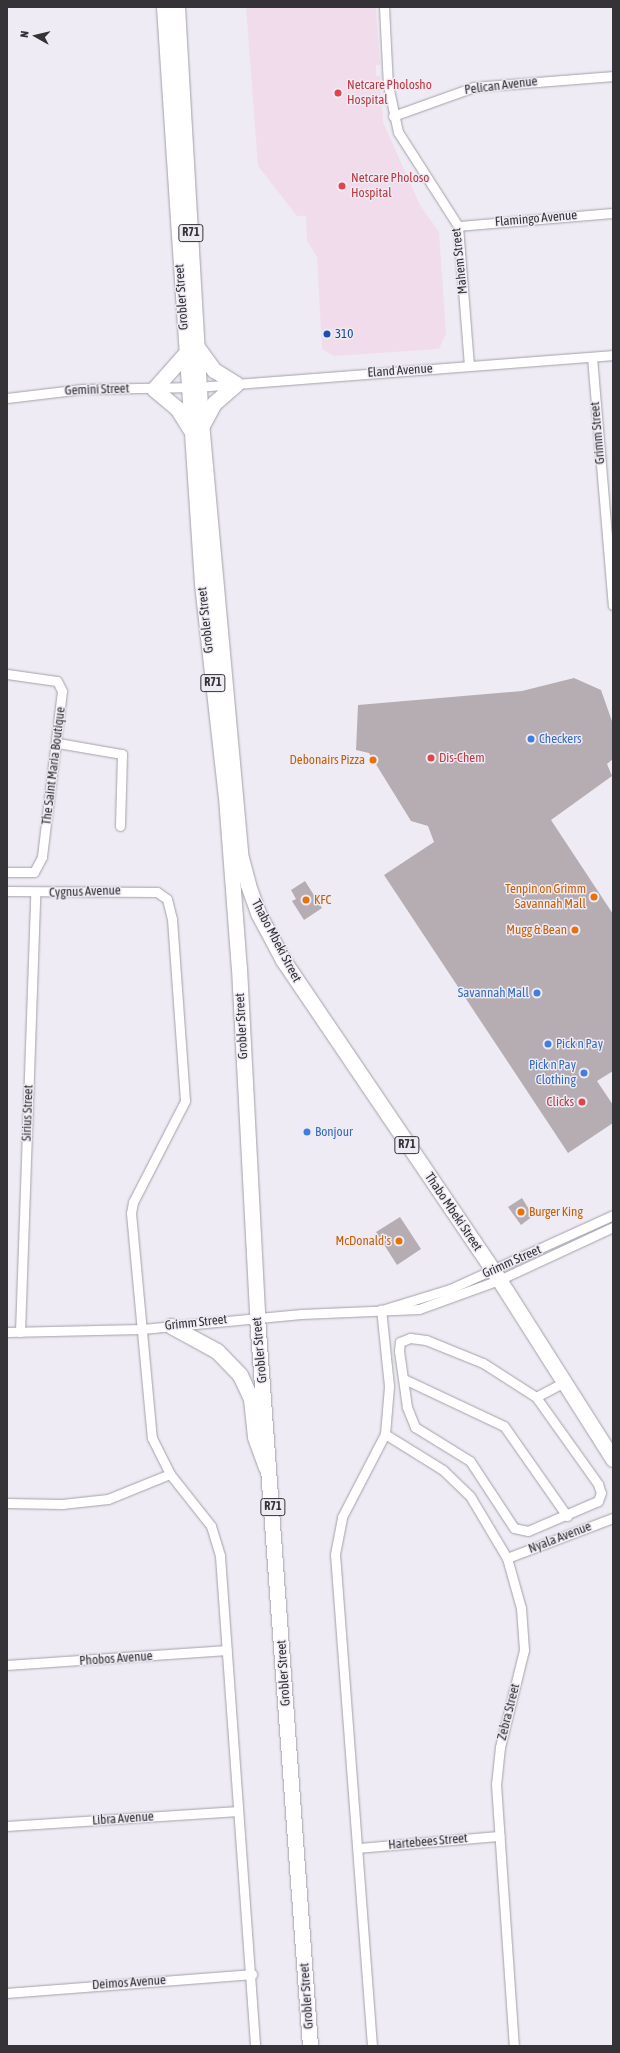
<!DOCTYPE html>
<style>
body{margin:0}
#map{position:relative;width:620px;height:2053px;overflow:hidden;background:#efebf4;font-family:"Asap Condensed",sans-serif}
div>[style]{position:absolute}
.medical>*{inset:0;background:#f1dceb}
.building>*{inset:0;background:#b5adb2}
.roads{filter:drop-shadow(0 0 1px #a3a0a8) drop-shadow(0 0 1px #a3a0a8)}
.minor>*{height:9px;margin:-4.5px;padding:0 4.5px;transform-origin:4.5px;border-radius:4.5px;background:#fff}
.primary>*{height:15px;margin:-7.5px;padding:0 7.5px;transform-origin:7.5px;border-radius:7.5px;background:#fff}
.dots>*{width:11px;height:11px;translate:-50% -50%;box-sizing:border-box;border:2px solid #efebf4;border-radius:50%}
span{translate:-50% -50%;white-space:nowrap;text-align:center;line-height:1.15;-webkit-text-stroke:3px #efebf4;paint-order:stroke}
.shield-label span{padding:1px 3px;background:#efebf4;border:1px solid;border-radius:3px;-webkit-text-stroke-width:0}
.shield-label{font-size:12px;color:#353337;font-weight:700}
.health-label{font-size:13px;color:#be3a42}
.left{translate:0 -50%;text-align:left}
.right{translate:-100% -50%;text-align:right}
.street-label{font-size:13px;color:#353337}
.transit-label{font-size:13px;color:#164399}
.shop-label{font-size:13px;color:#366cbe}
.food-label{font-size:13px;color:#c56008}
.frame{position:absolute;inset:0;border:8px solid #353337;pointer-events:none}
.north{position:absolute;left:16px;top:16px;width:40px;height:40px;-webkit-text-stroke:3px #efebf4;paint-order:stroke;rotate:278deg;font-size:11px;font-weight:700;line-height:16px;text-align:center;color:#353337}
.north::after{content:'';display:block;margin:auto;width:14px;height:18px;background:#353337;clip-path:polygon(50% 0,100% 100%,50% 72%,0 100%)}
</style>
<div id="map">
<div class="medical">
<div style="clip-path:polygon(246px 7px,376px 7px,380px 65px,376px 65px,376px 76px,380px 76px,383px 122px,420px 205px,439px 232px,446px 334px,439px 349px,334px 356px,322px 349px,317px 257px,307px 241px,306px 216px,297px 216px,258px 166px)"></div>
</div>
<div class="building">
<div style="clip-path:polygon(574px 678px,601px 690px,613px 724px,613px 759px,607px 764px,612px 776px,551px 820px,613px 914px,613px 1071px,597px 1081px,613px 1105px,613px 1123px,568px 1153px,384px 875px,434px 842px,428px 826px,411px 821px,369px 753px,356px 750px,358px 705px,522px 691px)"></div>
<div style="clip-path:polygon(305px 881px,322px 908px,304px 920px,292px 901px,296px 899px,291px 890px)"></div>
<div style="clip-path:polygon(522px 1198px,533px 1216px,521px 1225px,508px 1207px)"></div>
<div style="clip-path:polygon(400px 1217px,421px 1249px,397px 1265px,376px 1232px)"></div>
</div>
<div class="roads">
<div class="minor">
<div style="left:384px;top:7px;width:78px;rotate:87.1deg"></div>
<div style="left:388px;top:85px;width:48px;rotate:78deg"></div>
<div style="left:398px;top:132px;width:112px;rotate:57.4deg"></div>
<div style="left:458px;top:226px;width:140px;rotate:85.5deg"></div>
<div style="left:393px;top:116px;width:86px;rotate:-19.7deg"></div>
<div style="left:474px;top:87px;width:139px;rotate:-4.5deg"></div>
<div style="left:458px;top:226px;width:156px;rotate:-4.8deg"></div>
<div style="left:592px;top:357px;width:249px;rotate:85.2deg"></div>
<div style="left:7px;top:398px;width:76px;rotate:-6.8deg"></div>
<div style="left:82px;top:389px;width:116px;rotate:-1deg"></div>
<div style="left:198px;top:387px;width:416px;rotate:-4.4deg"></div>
<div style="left:7px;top:674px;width:50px;rotate:8deg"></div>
<div style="left:57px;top:681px;width:11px;rotate:63deg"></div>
<div style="left:62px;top:691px;width:167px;rotate:96.9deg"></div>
<div style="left:42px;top:857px;width:17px;rotate:118deg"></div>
<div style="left:34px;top:872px;width:27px;rotate:180deg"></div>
<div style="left:58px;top:743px;width:65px;rotate:9.8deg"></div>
<div style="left:122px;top:754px;width:72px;rotate:91.6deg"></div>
<div style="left:7px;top:891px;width:150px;rotate:0.4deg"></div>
<div style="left:157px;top:892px;width:12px;rotate:35deg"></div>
<div style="left:167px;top:899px;width:21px;rotate:76deg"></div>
<div style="left:172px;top:919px;width:182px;rotate:85.9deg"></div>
<div style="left:185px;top:1101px;width:114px;rotate:117.2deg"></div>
<div style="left:133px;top:1202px;width:11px;rotate:100deg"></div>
<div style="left:131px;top:1213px;width:226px;rotate:84.7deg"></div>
<div style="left:152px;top:1438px;width:40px;rotate:63.4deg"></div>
<div style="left:170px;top:1474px;width:66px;rotate:51.7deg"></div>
<div style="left:211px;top:1526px;width:31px;rotate:73deg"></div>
<div style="left:220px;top:1556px;width:491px;rotate:85.9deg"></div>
<div style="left:385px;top:1309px;width:68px;rotate:-17.1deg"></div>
<div style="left:450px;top:1289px;width:179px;rotate:-24.4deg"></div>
<div style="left:7px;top:1332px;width:135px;rotate:-1.3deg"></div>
<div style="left:142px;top:1329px;width:160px;rotate:-5.4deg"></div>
<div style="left:301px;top:1314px;width:118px;rotate:-2.4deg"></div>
<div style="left:419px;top:1309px;width:85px;rotate:-19.9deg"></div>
<div style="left:499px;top:1280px;width:126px;rotate:-24.9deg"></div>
<div style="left:20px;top:1332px;width:438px;rotate:-88deg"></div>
<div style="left:410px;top:1338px;width:16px;rotate:7deg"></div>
<div style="left:426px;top:1340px;width:61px;rotate:22deg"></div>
<div style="left:483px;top:1363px;width:63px;rotate:32.7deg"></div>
<div style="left:536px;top:1397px;width:107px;rotate:54.5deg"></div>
<div style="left:598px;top:1484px;width:9px;rotate:72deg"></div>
<div style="left:601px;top:1493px;width:9px;rotate:111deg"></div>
<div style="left:598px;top:1501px;width:76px;rotate:156.8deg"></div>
<div style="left:528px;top:1531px;width:14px;rotate:-168deg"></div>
<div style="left:514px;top:1528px;width:80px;rotate:-123.3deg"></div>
<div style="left:470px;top:1461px;width:65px;rotate:-148.3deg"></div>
<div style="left:415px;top:1427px;width:22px;rotate:-112deg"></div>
<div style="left:407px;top:1407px;width:57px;rotate:-98.1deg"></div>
<div style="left:399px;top:1351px;width:9px;rotate:-84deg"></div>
<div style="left:400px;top:1342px;width:11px;rotate:-22deg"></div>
<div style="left:404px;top:1379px;width:110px;rotate:25.2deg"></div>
<div style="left:504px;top:1426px;width:110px;rotate:55deg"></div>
<div style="left:536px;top:1397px;width:30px;rotate:-28deg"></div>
<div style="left:385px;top:1434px;width:68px;rotate:31.8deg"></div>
<div style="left:443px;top:1470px;width:37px;rotate:44deg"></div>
<div style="left:470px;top:1496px;width:72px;rotate:59.2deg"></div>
<div style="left:507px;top:1558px;width:52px;rotate:74.4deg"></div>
<div style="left:521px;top:1608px;width:42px;rotate:85.9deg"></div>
<div style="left:524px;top:1650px;width:100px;rotate:103.9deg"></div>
<div style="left:500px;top:1747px;width:37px;rotate:96deg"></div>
<div style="left:496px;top:1784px;width:263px;rotate:86.1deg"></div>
<div style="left:7px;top:1503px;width:55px;rotate:1deg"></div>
<div style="left:62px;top:1504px;width:46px;rotate:-6.2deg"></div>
<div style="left:108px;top:1499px;width:67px;rotate:-22deg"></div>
<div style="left:507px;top:1558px;width:113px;rotate:-20.7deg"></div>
<div style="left:7px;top:1665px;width:220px;rotate:-3.9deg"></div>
<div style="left:7px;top:1826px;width:231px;rotate:-3.7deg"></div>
<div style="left:358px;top:1848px;width:142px;rotate:-4.9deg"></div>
<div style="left:7px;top:1993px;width:246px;rotate:-4.4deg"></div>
<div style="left:372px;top:2046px;width:493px;rotate:-94.3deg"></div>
<div style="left:335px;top:1554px;width:38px;rotate:-79deg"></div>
<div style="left:342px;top:1517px;width:93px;rotate:-62.6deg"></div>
<div style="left:385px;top:1434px;width:48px;rotate:-85.2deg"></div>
<div style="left:389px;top:1386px;width:77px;rotate:-95.9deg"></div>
</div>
<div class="primary">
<div style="left:164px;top:7px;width:578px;rotate:86.23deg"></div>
<div style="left:202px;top:584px;width:214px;rotate:83.6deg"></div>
<div style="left:226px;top:797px;width:171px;rotate:85.7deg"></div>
<div style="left:239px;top:968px;width:349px;rotate:87deg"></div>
<div style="left:257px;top:1317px;width:731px;rotate:85.84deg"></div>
<div style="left:177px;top:7px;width:405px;rotate:86.7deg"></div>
<div style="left:200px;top:411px;width:449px;rotate:84.8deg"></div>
<div style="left:241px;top:858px;width:28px;rotate:75deg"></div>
<div style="left:248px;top:885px;width:30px;rotate:70deg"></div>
<div style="left:258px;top:913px;width:53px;rotate:62deg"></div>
<div style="left:283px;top:960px;width:374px;rotate:55.9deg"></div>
<div style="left:493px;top:1270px;width:224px;rotate:57.6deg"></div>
<div style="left:197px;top:347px;width:29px;rotate:54deg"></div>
<div style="left:214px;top:370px;width:26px;rotate:32deg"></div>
<div style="left:236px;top:384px;width:29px;rotate:139deg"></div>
<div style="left:214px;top:403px;width:27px;rotate:118deg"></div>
<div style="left:186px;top:353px;width:48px;rotate:131.6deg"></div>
<div style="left:154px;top:389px;width:30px;rotate:40deg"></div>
<div style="left:177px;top:408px;width:25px;rotate:58deg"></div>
<div style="left:171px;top:1326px;width:52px;rotate:28.5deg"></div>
<div style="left:217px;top:1351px;width:33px;rotate:46deg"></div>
<div style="left:240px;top:1375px;width:26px;rotate:65deg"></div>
<div style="left:251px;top:1399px;width:38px;rotate:84deg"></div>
<div style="left:255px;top:1437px;width:32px;rotate:70deg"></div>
</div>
</div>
<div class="dots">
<div style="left:338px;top:93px;background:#e0444e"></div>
<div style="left:342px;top:186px;background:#e0444e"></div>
<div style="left:327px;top:334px;background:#1a4fb4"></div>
<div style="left:531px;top:739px;background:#3f7fe0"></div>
<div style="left:431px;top:758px;background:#e0444e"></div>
<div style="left:373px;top:760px;background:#e8710a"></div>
<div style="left:594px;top:897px;background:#e8710a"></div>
<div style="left:306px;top:900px;background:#e8710a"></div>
<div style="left:575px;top:930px;background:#e8710a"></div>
<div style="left:537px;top:993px;background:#3f7fe0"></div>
<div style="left:548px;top:1044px;background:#3f7fe0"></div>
<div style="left:584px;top:1073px;background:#3f7fe0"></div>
<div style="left:582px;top:1102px;background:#e0444e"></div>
<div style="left:307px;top:1132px;background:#3f7fe0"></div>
<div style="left:521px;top:1212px;background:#e8710a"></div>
<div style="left:399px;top:1241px;background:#e8710a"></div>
</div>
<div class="shield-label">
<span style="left:191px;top:233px">R71</span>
<span style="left:213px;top:683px">R71</span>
<span style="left:407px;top:1145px">R71</span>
<span style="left:273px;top:1507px">R71</span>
</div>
<div class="health-label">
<span class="left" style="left:347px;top:93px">Netcare Pholosho<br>Hospital</span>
<span class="left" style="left:351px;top:186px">Netcare Pholoso<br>Hospital</span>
<span class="left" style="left:439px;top:758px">Dis-Chem</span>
<span class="right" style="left:574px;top:1102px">Clicks</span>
</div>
<div class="street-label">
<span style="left:501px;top:86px;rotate:-7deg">Pelican Avenue</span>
<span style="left:536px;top:219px;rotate:-5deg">Flamingo Avenue</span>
<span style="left:460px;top:261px;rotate:-96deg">Mahem Street</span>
<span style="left:182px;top:297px;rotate:-94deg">Grobler Street</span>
<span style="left:400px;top:371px;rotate:-4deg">Eland Avenue</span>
<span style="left:97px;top:390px;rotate:-2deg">Gemini Street</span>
<span style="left:598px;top:433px;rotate:-95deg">Grimm Street</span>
<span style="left:206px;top:620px;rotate:-96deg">Grobler Street</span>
<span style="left:54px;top:766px;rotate:-83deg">The Saint Maria Boutique</span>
<span style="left:85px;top:892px;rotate:-2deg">Cygnus Avenue</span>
<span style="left:276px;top:941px;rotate:62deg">Thabo Mbeki Street</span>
<span style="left:242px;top:1026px;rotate:-93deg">Grobler Street</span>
<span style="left:28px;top:1113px;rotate:-88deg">Sirius Street</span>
<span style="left:453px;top:1212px;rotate:56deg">Thabo Mbeki Street</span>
<span style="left:512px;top:1262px;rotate:-24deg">Grimm Street</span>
<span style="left:196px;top:1323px;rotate:-6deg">Grimm Street</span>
<span style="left:260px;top:1350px;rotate:-95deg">Grobler Street</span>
<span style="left:560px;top:1538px;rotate:-21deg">Nyala Avenue</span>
<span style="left:116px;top:1659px;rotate:-4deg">Phobos Avenue</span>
<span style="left:284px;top:1673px;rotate:-94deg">Grobler Street</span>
<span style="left:509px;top:1712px;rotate:-76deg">Zebra Street</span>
<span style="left:123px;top:1819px;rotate:-4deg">Libra Avenue</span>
<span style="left:428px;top:1842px;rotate:-5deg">Hartebees Street</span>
<span style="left:129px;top:1983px;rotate:-4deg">Deimos Avenue</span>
<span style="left:307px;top:1996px;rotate:-94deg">Grobler Street</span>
</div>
<div class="transit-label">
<span class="left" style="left:335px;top:334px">310</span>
</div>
<div class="shop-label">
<span class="left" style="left:539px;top:739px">Checkers</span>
<span class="right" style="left:529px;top:993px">Savannah Mall</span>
<span class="left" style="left:556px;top:1044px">Pick n Pay</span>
<span class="right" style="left:576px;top:1073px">Pick n Pay<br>Clothing</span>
<span class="left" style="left:315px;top:1132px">Bonjour</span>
</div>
<div class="food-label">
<span class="right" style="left:365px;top:760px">Debonairs Pizza</span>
<span class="right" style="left:586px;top:897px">Tenpin on Grimm<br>Savannah Mall</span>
<span class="left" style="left:314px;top:900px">KFC</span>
<span class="right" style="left:567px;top:930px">Mugg &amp; Bean</span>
<span class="left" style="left:529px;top:1212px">Burger King</span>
<span class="right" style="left:391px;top:1241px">McDonald's</span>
</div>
<div class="frame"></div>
<div class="north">N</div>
</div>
